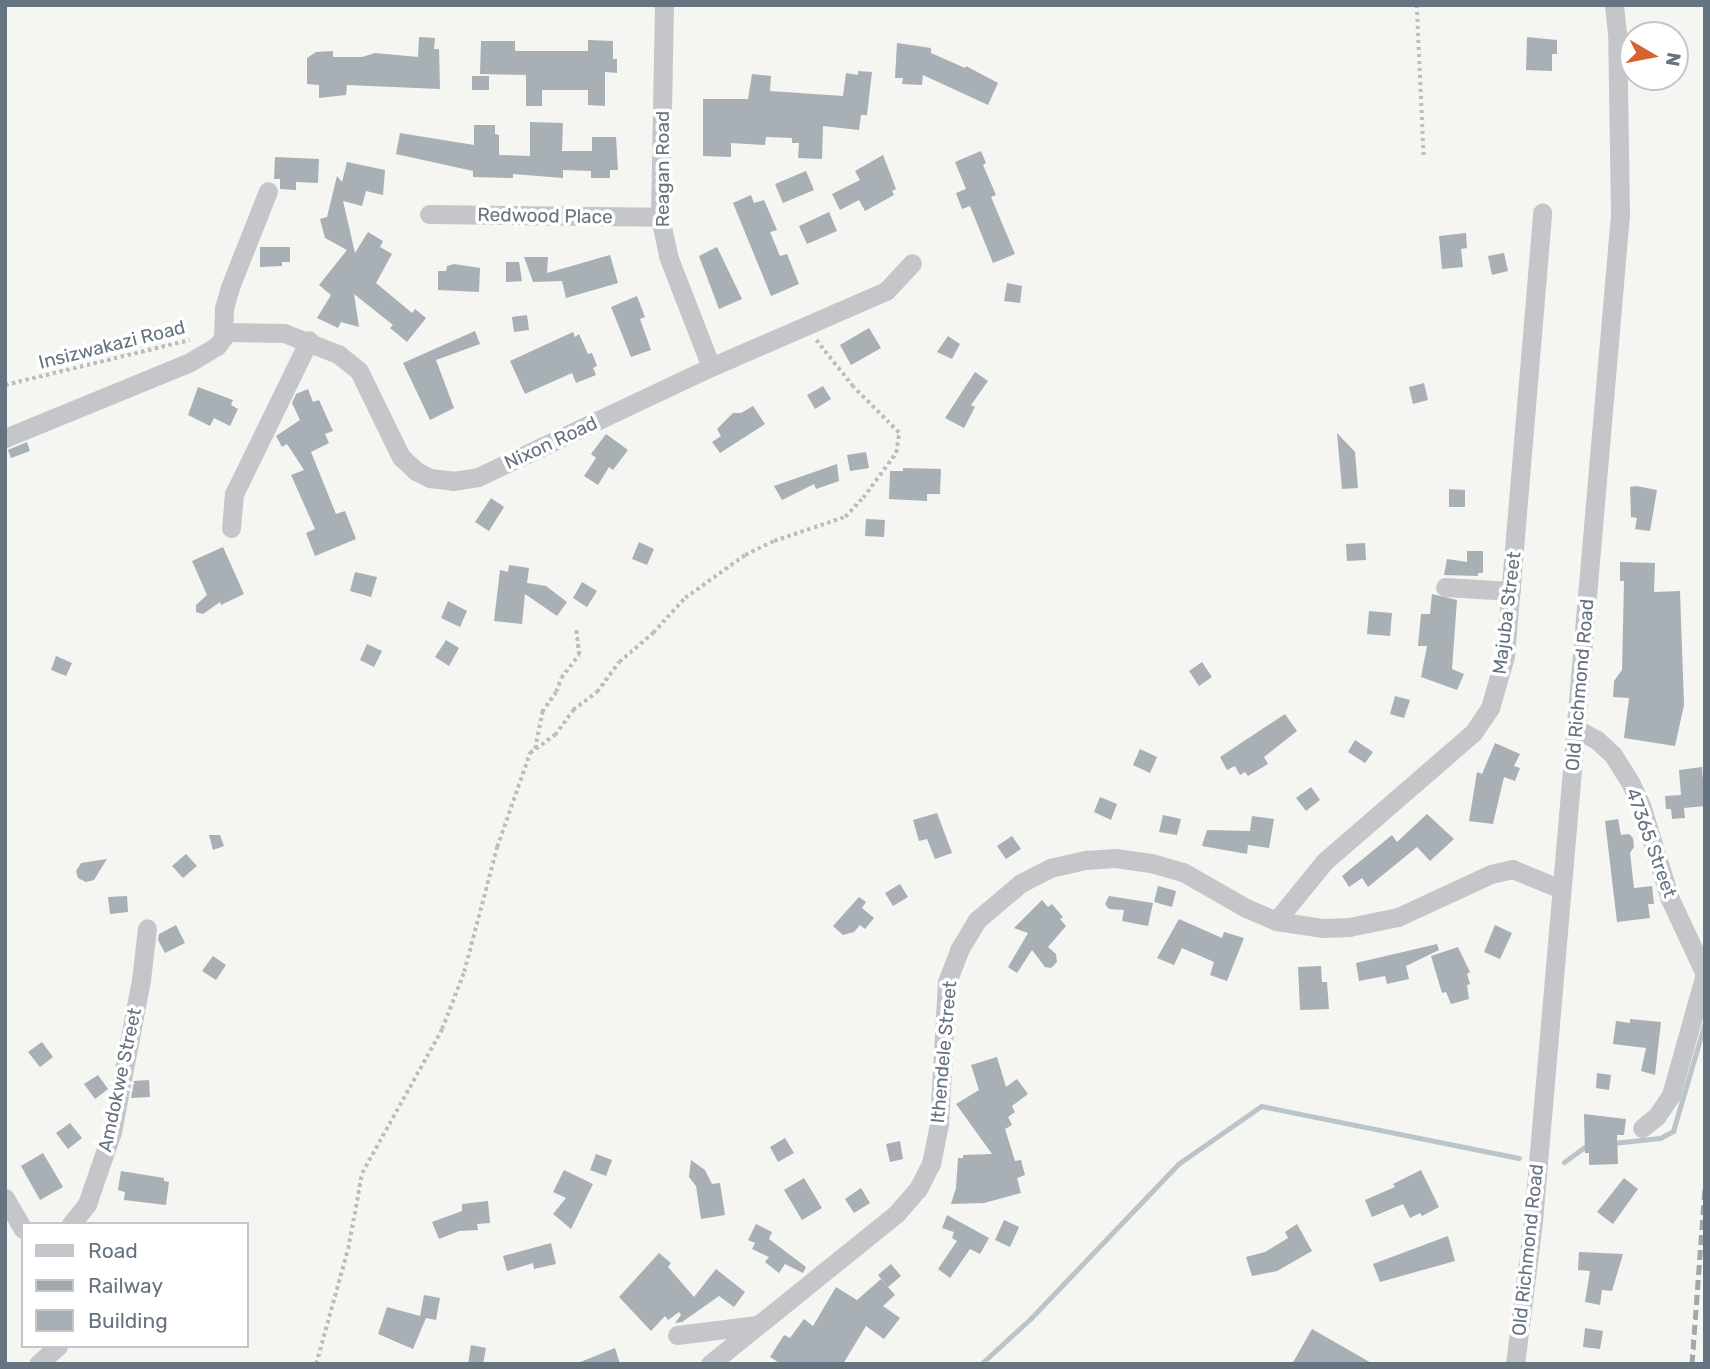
<!DOCTYPE html>
<style>
body{margin:0}
#map{position:relative;width:1710px;height:1369px;overflow:hidden;background:#f5f5f2;font-family:Rubik,sans-serif}
div>[style]{position:absolute}
.stream>*{height:5px;margin:-2.5px;padding:0 2.5px;transform-origin:2.5px;border-radius:2.5px;background:#bbc4c9}
.building>*{inset:0;background:#a8afb5}
.path>*{height:3.5px;margin-top:-1.75px;transform-origin:0;background:repeating-linear-gradient(90deg,#bbbdbf 0 3.5px,transparent 0 7px)}
.minor>*{height:19px;margin:-9.5px;padding:0 9.5px;transform-origin:9.5px;border-radius:9.5px;background:#c4c6ca}
.rail>*{height:5px;margin-top:-2.5px;transform-origin:0;background:repeating-linear-gradient(90deg,#a2a7ac 0 10px,transparent 0 15px)}
span{translate:-50% -50%;white-space:nowrap;text-align:center;line-height:1.15;-webkit-text-stroke:7px #fff;paint-order:stroke}
.street-label{font-size:19px;color:#667381}
.frame{position:absolute;inset:0;border:7px solid #667381;pointer-events:none}
.legend{position:absolute;left:21px;top:1222px;width:228px;height:126px;box-sizing:border-box;background:#fff;border:2px solid #c2c7cd;margin:0;padding:9px 12px;list-style:none;font-size:21px;color:#667381}
.legend li{display:flex;align-items:center;gap:14px;height:35px}
.legend b{width:35px;border:2px solid #c2c7cd}
.north{position:absolute;left:1619px;top:21px;width:70px;height:70px;box-sizing:border-box;background:#fff;border:2px solid #c2c7cd;border-radius:50%;rotate:100deg;font-size:19px;font-weight:700;line-height:28px;text-align:center;color:#667381}
.north::after{content:'';display:block;margin:auto;width:24px;height:32px;background:#d66231;clip-path:polygon(50% 0,100% 100%,50% 72%,0 100%)}
</style>
<div id="map">
<div class="stream">
<div style="left:1613px;top:1143px;width:47px;rotate:-6.1deg"></div>
<div style="left:1660px;top:1138px;width:15px;rotate:-28deg"></div>
<div style="left:1673px;top:1131px;width:114px;rotate:-73.6deg"></div>
<div style="left:1564px;top:1162px;width:31px;rotate:-36deg"></div>
<div style="left:981px;top:1364px;width:68px;rotate:-42.6deg"></div>
<div style="left:1031px;top:1318px;width:213px;rotate:-46.3deg"></div>
<div style="left:1178px;top:1164px;width:101px;rotate:-34.9deg"></div>
<div style="left:1261px;top:1106px;width:263px;rotate:11.4deg"></div>
</div>
<div class="building">
<div style="clip-path:polygon(419px 37px,435px 38px,434px 49px,439px 49px,440px 89px,347px 85px,346px 95px,319px 98px,319px 85px,307px 84px,307px 58px,316px 52px,333px 51px,333px 57px,362px 57px,375px 53px,418px 57px)"></div>
<div style="clip-path:polygon(1527px 37px,1557px 40px,1557px 54px,1552px 54px,1552px 71px,1526px 70px)"></div>
<div style="clip-path:polygon(588px 40px,613px 41px,613px 59px,617px 59px,617px 73px,605px 72px,605px 106px,588px 105px,588px 90px,542px 90px,542px 106px,526px 106px,526px 75px,480px 74px,481px 41px,515px 41px,515px 51px,588px 51px)"></div>
<div style="clip-path:polygon(897px 43px,931px 48px,931px 53px,965px 68px,966px 66px,998px 83px,988px 105px,923px 75px,922px 85px,902px 84px,903px 78px,895px 78px)"></div>
<div style="clip-path:polygon(858px 71px,872px 72px,867px 115px,861px 115px,859px 130px,823px 126px,822px 159px,798px 158px,799px 143px,792px 143px,792px 138px,766px 137px,765px 145px,731px 143px,731px 157px,703px 156px,703px 99px,748px 99px,752px 74px,771px 76px,770px 91px,843px 96px,846px 73px,858px 75px)"></div>
<div style="clip-path:polygon(472px 76px,489px 76px,489px 90px,472px 90px)"></div>
<div style="clip-path:polygon(530px 122px,563px 123px,562px 151px,592px 151px,592px 137px,616px 137px,618px 170px,610px 170px,610px 178px,591px 178px,591px 171px,563px 170px,563px 178px,513px 174px,513px 178px,473px 177px,473px 171px,396px 154px,400px 133px,474px 145px,474px 125px,495px 125px,495px 134px,499px 135px,499px 155px,530px 156px)"></div>
<div style="clip-path:polygon(981px 151px,986px 163px,983px 165px,996px 195px,991px 197px,1015px 254px,993px 263px,970px 206px,962px 209px,956px 193px,966px 189px,955px 162px)"></div>
<div style="clip-path:polygon(883px 155px,896px 189px,892px 191px,894px 195px,865px 211px,859px 200px,840px 210px,832px 194px,860px 180px,855px 171px)"></div>
<div style="clip-path:polygon(275px 157px,319px 159px,318px 183px,296px 182px,296px 190px,280px 189px,280px 179px,274px 179px)"></div>
<div style="clip-path:polygon(347px 162px,385px 170px,383px 195px,366px 191px,362px 206px,343px 201px,355px 253px,368px 232px,383px 241px,380px 247px,392px 254px,376px 283px,412px 313px,415px 309px,426px 318px,407px 342px,390px 328px,393px 325px,354px 294px,359px 327px,341px 322px,338px 328px,317px 318px,331px 295px,319px 285px,347px 250px,325px 238px,320px 219px,327px 217px,337px 176px,342px 182px)"></div>
<div style="clip-path:polygon(806px 171px,814px 190px,783px 203px,775px 184px)"></div>
<div style="clip-path:polygon(751px 195px,754px 203px,764px 200px,777px 230px,770px 232px,780px 256px,787px 254px,799px 284px,771px 296px,733px 203px)"></div>
<div style="clip-path:polygon(829px 212px,837px 231px,807px 244px,799px 226px)"></div>
<div style="clip-path:polygon(1466px 233px,1467px 248px,1461px 249px,1463px 267px,1442px 269px,1439px 236px)"></div>
<div style="clip-path:polygon(260px 247px,290px 247px,290px 262px,282px 262px,282px 266px,260px 267px)"></div>
<div style="clip-path:polygon(717px 247px,742px 299px,719px 309px,699px 256px)"></div>
<div style="clip-path:polygon(1504px 253px,1508px 271px,1492px 275px,1488px 256px)"></div>
<div style="clip-path:polygon(610px 255px,618px 283px,566px 298px,562px 281px,533px 282px,524px 257px,548px 257px,547px 273px)"></div>
<div style="clip-path:polygon(506px 262px,519px 262px,522px 281px,506px 282px)"></div>
<div style="clip-path:polygon(454px 264px,480px 268px,479px 292px,438px 290px,438px 271px,446px 271px,447px 266px)"></div>
<div style="clip-path:polygon(1007px 283px,1022px 286px,1020px 303px,1004px 301px)"></div>
<div style="clip-path:polygon(637px 296px,645px 317px,640px 319px,651px 350px,631px 357px,611px 307px)"></div>
<div style="clip-path:polygon(527px 315px,529px 330px,514px 332px,512px 317px)"></div>
<div style="clip-path:polygon(869px 328px,881px 348px,851px 365px,840px 345px)"></div>
<div style="clip-path:polygon(475px 331px,480px 344px,436px 360px,454px 408px,430px 420px,403px 363px)"></div>
<div style="clip-path:polygon(573px 332px,575px 337px,579px 334px,588px 354px,592px 353px,597px 366px,593px 368px,596px 375px,576px 383px,572px 373px,525px 394px,510px 361px)"></div>
<div style="clip-path:polygon(948px 336px,960px 344px,952px 359px,937px 352px)"></div>
<div style="clip-path:polygon(975px 372px,988px 381px,971px 405px,975px 407px,964px 428px,945px 418px)"></div>
<div style="clip-path:polygon(1424px 383px,1428px 400px,1413px 404px,1409px 387px)"></div>
<div style="clip-path:polygon(823px 386px,831px 399px,815px 409px,807px 395px)"></div>
<div style="clip-path:polygon(198px 387px,233px 400px,231px 405px,238px 409px,230px 426px,214px 418px,210px 426px,188px 415px)"></div>
<div style="clip-path:polygon(308px 389px,313px 402px,319px 400px,333px 431px,325px 434px,329px 443px,311px 452px,336px 514px,345px 511px,356px 539px,315px 556px,306px 533px,315px 529px,291px 475px,304px 470px,287px 444px,282px 447px,276px 436px,300px 420px,292px 403px,296px 394px)"></div>
<div style="clip-path:polygon(753px 406px,765px 424px,720px 453px,712px 442px,721px 436px,717px 429px,733px 413px,741px 413px)"></div>
<div style="clip-path:polygon(1337px 433px,1355px 452px,1358px 488px,1342px 489px)"></div>
<div style="clip-path:polygon(606px 434px,628px 450px,613px 470px,609px 467px,598px 485px,584px 476px,596px 458px,591px 454px)"></div>
<div style="clip-path:polygon(27px 442px,30px 451px,11px 458px,8px 450px)"></div>
<div style="clip-path:polygon(866px 452px,869px 468px,850px 471px,847px 455px)"></div>
<div style="clip-path:polygon(837px 464px,839px 481px,816px 489px,814px 484px,782px 500px,774px 486px)"></div>
<div style="clip-path:polygon(903px 468px,941px 469px,940px 494px,927px 494px,927px 501px,889px 499px,890px 471px,903px 471px)"></div>
<div style="clip-path:polygon(1636px 486px,1657px 490px,1650px 531px,1635px 529px,1637px 518px,1631px 517px,1630px 487px)"></div>
<div style="clip-path:polygon(1449px 489px,1465px 490px,1465px 507px,1449px 507px)"></div>
<div style="clip-path:polygon(491px 498px,504px 507px,489px 531px,475px 522px)"></div>
<div style="clip-path:polygon(866px 519px,885px 520px,884px 537px,865px 536px)"></div>
<div style="clip-path:polygon(639px 542px,654px 549px,647px 565px,632px 559px)"></div>
<div style="clip-path:polygon(1365px 543px,1366px 560px,1347px 561px,1346px 544px)"></div>
<div style="clip-path:polygon(223px 547px,244px 594px,221px 605px,220px 602px,203px 614px,196px 612px,196px 605px,207px 595px,192px 561px)"></div>
<div style="clip-path:polygon(1467px 551px,1483px 551px,1483px 573px,1478px 573px,1478px 576px,1444px 575px,1447px 559px,1467px 562px)"></div>
<div style="clip-path:polygon(1620px 562px,1655px 563px,1654px 592px,1680px 591px,1684px 705px,1675px 746px,1624px 738px,1629px 698px,1613px 697px,1614px 681px,1622px 670px,1624px 581px,1620px 581px)"></div>
<div style="clip-path:polygon(509px 565px,529px 568px,527px 583px,546px 586px,567px 602px,557px 616px,525px 594px,522px 624px,494px 621px,500px 570px,508px 572px)"></div>
<div style="clip-path:polygon(355px 572px,377px 577px,371px 597px,350px 591px)"></div>
<div style="clip-path:polygon(582px 582px,597px 591px,587px 607px,573px 598px)"></div>
<div style="clip-path:polygon(1432px 594px,1457px 600px,1452px 669px,1464px 674px,1457px 690px,1421px 677px,1427px 646px,1418px 646px,1421px 614px,1430px 614px)"></div>
<div style="clip-path:polygon(448px 601px,467px 611px,460px 627px,441px 618px)"></div>
<div style="clip-path:polygon(1369px 611px,1392px 613px,1390px 636px,1367px 634px)"></div>
<div style="clip-path:polygon(446px 640px,459px 648px,449px 666px,435px 657px)"></div>
<div style="clip-path:polygon(367px 644px,382px 651px,374px 667px,360px 660px)"></div>
<div style="clip-path:polygon(56px 656px,72px 663px,66px 676px,51px 670px)"></div>
<div style="clip-path:polygon(1202px 662px,1212px 677px,1199px 686px,1189px 671px)"></div>
<div style="clip-path:polygon(1395px 696px,1410px 700px,1404px 718px,1390px 714px)"></div>
<div style="clip-path:polygon(1285px 714px,1297px 731px,1264px 757px,1268px 764px,1248px 776px,1245px 772px,1240px 775px,1235px 766px,1227px 770px,1220px 757px)"></div>
<div style="clip-path:polygon(1355px 740px,1373px 752px,1365px 763px,1348px 752px)"></div>
<div style="clip-path:polygon(1495px 743px,1520px 754px,1514px 766px,1520px 768px,1515px 781px,1504px 777px,1493px 824px,1469px 821px,1477px 772px,1482px 774px)"></div>
<div style="clip-path:polygon(1140px 749px,1157px 757px,1150px 773px,1133px 765px)"></div>
<div style="clip-path:polygon(1702px 767px,1705px 806px,1684px 808px,1685px 818px,1672px 819px,1671px 809px,1666px 809px,1665px 796px,1681px 795px,1679px 770px)"></div>
<div style="clip-path:polygon(1311px 787px,1320px 800px,1306px 811px,1296px 798px)"></div>
<div style="clip-path:polygon(1100px 797px,1117px 804px,1111px 820px,1094px 812px)"></div>
<div style="clip-path:polygon(937px 813px,952px 853px,935px 859px,927px 839px,919px 841px,913px 820px)"></div>
<div style="clip-path:polygon(1427px 814px,1454px 839px,1430px 861px,1417px 847px,1368px 887px,1362px 878px,1349px 887px,1342px 876px,1392px 835px,1397px 842px)"></div>
<div style="clip-path:polygon(1163px 815px,1181px 819px,1177px 835px,1159px 832px)"></div>
<div style="clip-path:polygon(1252px 816px,1274px 819px,1269px 848px,1248px 845px,1247px 854px,1202px 846px,1207px 830px,1250px 831px)"></div>
<div style="clip-path:polygon(1618px 819px,1621px 835px,1629px 834px,1633px 838px,1634px 847px,1630px 853px,1634px 888px,1652px 886px,1654px 904px,1648px 904px,1650px 918px,1617px 922px,1605px 821px)"></div>
<div style="clip-path:polygon(209px 835px,220px 835px,224px 846px,213px 850px)"></div>
<div style="clip-path:polygon(1012px 836px,1021px 849px,1006px 859px,997px 846px)"></div>
<div style="clip-path:polygon(186px 854px,197px 866px,183px 878px,172px 866px)"></div>
<div style="clip-path:polygon(107px 859px,94px 880px,86px 882px,78px 878px,76px 871px,81px 863px)"></div>
<div style="clip-path:polygon(900px 884px,908px 897px,893px 906px,885px 893px)"></div>
<div style="clip-path:polygon(1158px 886px,1176px 891px,1172px 907px,1154px 902px)"></div>
<div style="clip-path:polygon(127px 896px,128px 912px,110px 914px,108px 897px)"></div>
<div style="clip-path:polygon(1109px 896px,1153px 903px,1148px 926px,1122px 921px,1124px 910px,1109px 909px,1105px 904px)"></div>
<div style="clip-path:polygon(859px 897px,866px 902px,862px 908px,874px 918px,865px 929px,860px 925px,854px 932px,843px 935px,833px 926px)"></div>
<div style="clip-path:polygon(1042px 900px,1048px 907px,1052px 904px,1063px 917px,1060px 919px,1066px 926px,1048px 947px,1056px 954px,1057px 962px,1051px 968px,1045px 967px,1032px 950px,1017px 973px,1008px 967px,1028px 933px,1014px 928px)"></div>
<div style="clip-path:polygon(1179px 919px,1222px 938px,1224px 932px,1244px 938px,1227px 981px,1210px 975px,1214px 962px,1182px 948px,1174px 965px,1157px 958px)"></div>
<div style="clip-path:polygon(176px 925px,185px 943px,165px 953px,158px 940px,159px 934px)"></div>
<div style="clip-path:polygon(1495px 925px,1512px 933px,1500px 959px,1484px 952px)"></div>
<div style="clip-path:polygon(1437px 944px,1439px 950px,1406px 966px,1409px 979px,1387px 984px,1385px 976px,1359px 981px,1356px 963px)"></div>
<div style="clip-path:polygon(1458px 947px,1470px 972px,1467px 974px,1470px 984px,1467px 985px,1469px 999px,1451px 1004px,1446px 992px,1442px 993px,1431px 956px)"></div>
<div style="clip-path:polygon(213px 956px,226px 965px,216px 980px,202px 971px)"></div>
<div style="clip-path:polygon(1321px 966px,1322px 982px,1327px 982px,1329px 1009px,1300px 1010px,1298px 967px)"></div>
<div style="clip-path:polygon(1630px 1019px,1661px 1022px,1655px 1075px,1641px 1071px,1646px 1048px,1613px 1044px,1616px 1021px,1630px 1023px)"></div>
<div style="clip-path:polygon(42px 1042px,53px 1057px,40px 1067px,28px 1052px)"></div>
<div style="clip-path:polygon(997px 1057px,1006px 1087px,1017px 1079px,1028px 1094px,1012px 1106px,1015px 1112px,1008px 1117px,1012px 1125px,1005px 1129px,1015px 1161px,1021px 1160px,1025px 1175px,1017px 1178px,1021px 1193px,984px 1203px,951px 1204px,956px 1188px,958px 1158px,963px 1158px,963px 1155px,992px 1154px,956px 1104px,979px 1090px,971px 1065px)"></div>
<div style="clip-path:polygon(1597px 1073px,1611px 1075px,1609px 1090px,1596px 1088px)"></div>
<div style="clip-path:polygon(98px 1075px,108px 1089px,95px 1099px,84px 1084px)"></div>
<div style="clip-path:polygon(149px 1080px,150px 1097px,131px 1098px,134px 1081px)"></div>
<div style="clip-path:polygon(1584px 1114px,1626px 1119px,1624px 1135px,1617px 1135px,1618px 1164px,1589px 1165px,1589px 1153px,1585px 1153px)"></div>
<div style="clip-path:polygon(70px 1123px,82px 1138px,68px 1149px,56px 1133px)"></div>
<div style="clip-path:polygon(785px 1138px,794px 1153px,778px 1162px,770px 1147px)"></div>
<div style="clip-path:polygon(900px 1141px,903px 1159px,890px 1162px,886px 1144px)"></div>
<div style="clip-path:polygon(43px 1153px,63px 1187px,40px 1200px,21px 1166px)"></div>
<div style="clip-path:polygon(596px 1154px,612px 1160px,606px 1176px,590px 1170px)"></div>
<div style="clip-path:polygon(691px 1160px,705px 1170px,712px 1184px,720px 1183px,725px 1215px,701px 1219px,696px 1186px,689px 1177px)"></div>
<div style="clip-path:polygon(564px 1170px,593px 1184px,571px 1229px,553px 1214px,566px 1198px,553px 1192px)"></div>
<div style="clip-path:polygon(1421px 1170px,1439px 1207px,1422px 1216px,1420px 1213px,1410px 1218px,1403px 1204px,1372px 1217px,1365px 1200px,1395px 1187px,1393px 1184px)"></div>
<div style="clip-path:polygon(121px 1171px,164px 1178px,164px 1181px,169px 1182px,166px 1205px,124px 1200px,125px 1192px,118px 1190px)"></div>
<div style="clip-path:polygon(804px 1178px,822px 1208px,802px 1220px,784px 1190px)"></div>
<div style="clip-path:polygon(1624px 1178px,1638px 1189px,1613px 1224px,1597px 1212px)"></div>
<div style="clip-path:polygon(861px 1188px,870px 1203px,854px 1213px,845px 1199px)"></div>
<div style="clip-path:polygon(488px 1201px,490px 1223px,477px 1224px,478px 1230px,459px 1231px,439px 1239px,432px 1222px,462px 1211px,462px 1204px)"></div>
<div style="clip-path:polygon(947px 1215px,989px 1238px,980px 1254px,970px 1249px,950px 1278px,938px 1269px,957px 1241px,952px 1238px,954px 1232px,942px 1228px)"></div>
<div style="clip-path:polygon(1004px 1220px,1019px 1227px,1010px 1247px,995px 1240px)"></div>
<div style="clip-path:polygon(756px 1224px,772px 1232px,769px 1239px,806px 1267px,803px 1273px,785px 1264px,779px 1273px,765px 1262px,769px 1257px,752px 1249px,755px 1243px,748px 1240px)"></div>
<div style="clip-path:polygon(1297px 1224px,1312px 1251px,1277px 1271px,1252px 1276px,1246px 1257px,1265px 1252px,1288px 1238px,1285px 1232px)"></div>
<div style="clip-path:polygon(1448px 1236px,1455px 1261px,1380px 1282px,1373px 1264px)"></div>
<div style="clip-path:polygon(551px 1243px,556px 1264px,534px 1269px,533px 1263px,507px 1271px,503px 1256px)"></div>
<div style="clip-path:polygon(1579px 1252px,1623px 1254px,1612px 1291px,1602px 1290px,1600px 1305px,1585px 1302px,1590px 1271px,1578px 1270px)"></div>
<div style="clip-path:polygon(659px 1253px,671px 1263px,668px 1267px,694px 1297px,716px 1269px,745px 1292px,734px 1307px,719px 1296px,682px 1322px,675px 1323px,681px 1315px,679px 1312px,668px 1320px,665px 1316px,651px 1331px,619px 1297px)"></div>
<div style="clip-path:polygon(891px 1264px,901px 1276px,888px 1287px,878px 1275px)"></div>
<div style="clip-path:polygon(881px 1279px,895px 1295px,883px 1306px,900px 1318px,884px 1339px,866px 1326px,843px 1364px,781px 1364px,770px 1357px,784px 1335px,790px 1338px,804px 1319px,813px 1326px,836px 1287px,857px 1300px)"></div>
<div style="clip-path:polygon(424px 1295px,440px 1298px,436px 1320px,426px 1318px,413px 1349px,378px 1334px,387px 1307px,420px 1316px)"></div>
<div style="clip-path:polygon(1585px 1328px,1603px 1331px,1600px 1349px,1583px 1347px)"></div>
<div style="clip-path:polygon(1312px 1329px,1373px 1364px,1292px 1364px)"></div>
<div style="clip-path:polygon(471px 1345px,486px 1348px,483px 1364px,468px 1364px)"></div>
<div style="clip-path:polygon(615px 1348px,620px 1364px,578px 1364px,578px 1363px)"></div>
</div>
<div class="path">
<div style="left:1417px;top:5px;width:154px;rotate:87.4deg"></div>
<div style="left:5px;top:385px;width:190px;rotate:-13.7deg"></div>
<div style="left:535px;top:749px;width:38px;rotate:-79deg"></div>
<div style="left:542px;top:712px;width:24px;rotate:-55deg"></div>
<div style="left:556px;top:692px;width:15px;rotate:-70deg"></div>
<div style="left:561px;top:678px;width:29px;rotate:-52deg"></div>
<div style="left:579px;top:655px;width:26px;rotate:-97deg"></div>
<div style="left:316px;top:1364px;width:119px;rotate:-74.5deg"></div>
<div style="left:348px;top:1249px;width:77px;rotate:-79.6deg"></div>
<div style="left:362px;top:1173px;width:165px;rotate:-60.9deg"></div>
<div style="left:442px;top:1029px;width:61px;rotate:-68.9deg"></div>
<div style="left:464px;top:972px;width:129px;rotate:-75.2deg"></div>
<div style="left:497px;top:847px;width:100px;rotate:-70.7deg"></div>
<div style="left:530px;top:753px;width:31px;rotate:-36deg"></div>
<div style="left:555px;top:735px;width:31px;rotate:-54deg"></div>
<div style="left:573px;top:710px;width:30px;rotate:-37deg"></div>
<div style="left:597px;top:692px;width:37px;rotate:-54deg"></div>
<div style="left:619px;top:662px;width:45px;rotate:-40.5deg"></div>
<div style="left:653px;top:633px;width:47px;rotate:-47.6deg"></div>
<div style="left:685px;top:598px;width:74px;rotate:-35.6deg"></div>
<div style="left:745px;top:555px;width:32px;rotate:-26deg"></div>
<div style="left:774px;top:541px;width:75px;rotate:-18.7deg"></div>
<div style="left:845px;top:517px;width:26px;rotate:-47deg"></div>
<div style="left:863px;top:498px;width:56px;rotate:-53.7deg"></div>
<div style="left:896px;top:453px;width:20px;rotate:-81deg"></div>
<div style="left:899px;top:433px;width:65px;rotate:-135deg"></div>
<div style="left:853px;top:387px;width:61px;rotate:-128.4deg"></div>
</div>
<div class="minor">
<div style="left:664px;top:5px;width:212px;rotate:91.1deg"></div>
<div style="left:660px;top:217px;width:40px;rotate:78deg"></div>
<div style="left:668px;top:256px;width:119px;rotate:68.8deg"></div>
<div style="left:429px;top:214px;width:231px;rotate:0.7deg"></div>
<div style="left:225px;top:332px;width:59px;rotate:1deg"></div>
<div style="left:284px;top:333px;width:58px;rotate:21.3deg"></div>
<div style="left:338px;top:354px;width:27px;rotate:39deg"></div>
<div style="left:359px;top:371px;width:96px;rotate:64deg"></div>
<div style="left:401px;top:457px;width:21px;rotate:43deg"></div>
<div style="left:416px;top:471px;width:16px;rotate:27deg"></div>
<div style="left:430px;top:478px;width:23px;rotate:7deg"></div>
<div style="left:453px;top:481px;width:25px;rotate:-9deg"></div>
<div style="left:478px;top:477px;width:258px;rotate:-25.3deg"></div>
<div style="left:711px;top:367px;width:191px;rotate:-23.5deg"></div>
<div style="left:886px;top:291px;width:38px;rotate:-47deg"></div>
<div style="left:5px;top:438px;width:200px;rotate:-22.3deg"></div>
<div style="left:190px;top:362px;width:31px;rotate:-31deg"></div>
<div style="left:217px;top:346px;width:10px;rotate:-53deg"></div>
<div style="left:223px;top:338px;width:30px;rotate:-88deg"></div>
<div style="left:224px;top:308px;width:22px;rotate:-74deg"></div>
<div style="left:230px;top:287px;width:103px;rotate:-68.4deg"></div>
<div style="left:231px;top:528px;width:34px;rotate:-85deg"></div>
<div style="left:234px;top:494px;width:171px;rotate:-64deg"></div>
<div style="left:1445px;top:587px;width:66px;rotate:3.5deg"></div>
<div style="left:1577px;top:729px;width:23px;rotate:29deg"></div>
<div style="left:1597px;top:740px;width:22px;rotate:43deg"></div>
<div style="left:1613px;top:755px;width:34px;rotate:58deg"></div>
<div style="left:1631px;top:784px;width:23px;rotate:65deg"></div>
<div style="left:1641px;top:805px;width:98px;rotate:72.9deg"></div>
<div style="left:1670px;top:899px;width:83px;rotate:65deg"></div>
<div style="left:1705px;top:974px;width:126px;rotate:105.7deg"></div>
<div style="left:1671px;top:1095px;width:25px;rotate:124deg"></div>
<div style="left:1657px;top:1116px;width:19px;rotate:141deg"></div>
<div style="left:1276px;top:921px;width:77px;rotate:-50.8deg"></div>
<div style="left:1325px;top:861px;width:196px;rotate:-40.9deg"></div>
<div style="left:1473px;top:733px;width:30px;rotate:-56deg"></div>
<div style="left:1490px;top:708px;width:54px;rotate:-73.9deg"></div>
<div style="left:1505px;top:656px;width:445px;rotate:-85.2deg"></div>
<div style="left:5px;top:1198px;width:36px;rotate:60deg"></div>
<div style="left:71px;top:1224px;width:26px;rotate:-51deg"></div>
<div style="left:87px;top:1204px;width:76px;rotate:-70.9deg"></div>
<div style="left:112px;top:1132px;width:155px;rotate:-79.2deg"></div>
<div style="left:141px;top:980px;width:52px;rotate:-83.4deg"></div>
<div style="left:677px;top:1335px;width:81px;rotate:-7.1deg"></div>
<div style="left:38px;top:1364px;width:27px;rotate:-42deg"></div>
<div style="left:710px;top:1364px;width:240px;rotate:-38.9deg"></div>
<div style="left:897px;top:1213px;width:32px;rotate:-49deg"></div>
<div style="left:918px;top:1189px;width:28px;rotate:-63deg"></div>
<div style="left:931px;top:1164px;width:41px;rotate:-78.7deg"></div>
<div style="left:939px;top:1124px;width:142px;rotate:-86.8deg"></div>
<div style="left:947px;top:982px;width:34px;rotate:-69deg"></div>
<div style="left:959px;top:950px;width:35px;rotate:-59deg"></div>
<div style="left:977px;top:920px;width:57px;rotate:-40.1deg"></div>
<div style="left:1021px;top:883px;width:33px;rotate:-27deg"></div>
<div style="left:1050px;top:868px;width:37px;rotate:-13deg"></div>
<div style="left:1086px;top:860px;width:29px;rotate:-4deg"></div>
<div style="left:1115px;top:858px;width:36px;rotate:8deg"></div>
<div style="left:1151px;top:863px;width:33px;rotate:16deg"></div>
<div style="left:1183px;top:872px;width:73px;rotate:29.7deg"></div>
<div style="left:1246px;top:908px;width:33px;rotate:23deg"></div>
<div style="left:1276px;top:921px;width:48px;rotate:8.5deg"></div>
<div style="left:1323px;top:928px;width:26px;rotate:-2deg"></div>
<div style="left:1349px;top:927px;width:50px;rotate:-11.5deg"></div>
<div style="left:1398px;top:917px;width:102px;rotate:-24.8deg"></div>
<div style="left:1491px;top:874px;width:22px;rotate:-13deg"></div>
<div style="left:1512px;top:869px;width:53px;rotate:22.2deg"></div>
<div style="left:1515px;top:1364px;width:144px;rotate:-82.8deg"></div>
<div style="left:1533px;top:1221px;width:1011px;rotate:-85.06deg"></div>
<div style="left:1620px;top:214px;width:181px;rotate:-90.9deg"></div>
<div style="left:1617px;top:33px;width:28px;rotate:-96deg"></div>
</div>
<div class="rail">
<div style="left:1692px;top:1364px;width:178px;rotate:-85.8deg"></div>
</div>
<div class="street-label">
<span style="left:663px;top:169px;rotate:-90deg">Reagan Road</span>
<span style="left:545px;top:216px;rotate:1deg">Redwood Place</span>
<span style="left:112px;top:345px;rotate:-14deg">Insizwakazi Road</span>
<span style="left:551px;top:443px;rotate:-25deg">Nixon Road</span>
<span style="left:1507px;top:613px;rotate:-83deg">Majuba Street</span>
<span style="left:1580px;top:685px;rotate:-85deg">Old Richmond Road</span>
<span style="left:1651px;top:843px;rotate:70deg">47365 Street</span>
<span style="left:944px;top:1052px;rotate:-85deg">Ithendele Street</span>
<span style="left:120px;top:1080px;rotate:-78deg">Amdokwe Street</span>
<span style="left:1528px;top:1250px;rotate:-84deg">Old Richmond Road</span>
</div>
<div class="frame"></div>
<ul class="legend">
<li><b style="height:9px;background:#c4c6ca"></b>Road</li>
<li><b style="height:9px;background:#a2a7ac"></b>Railway</li>
<li><b style="height:19px;background:#a8afb5"></b>Building</li>
</ul>
<div class="north">N</div>
</div>
